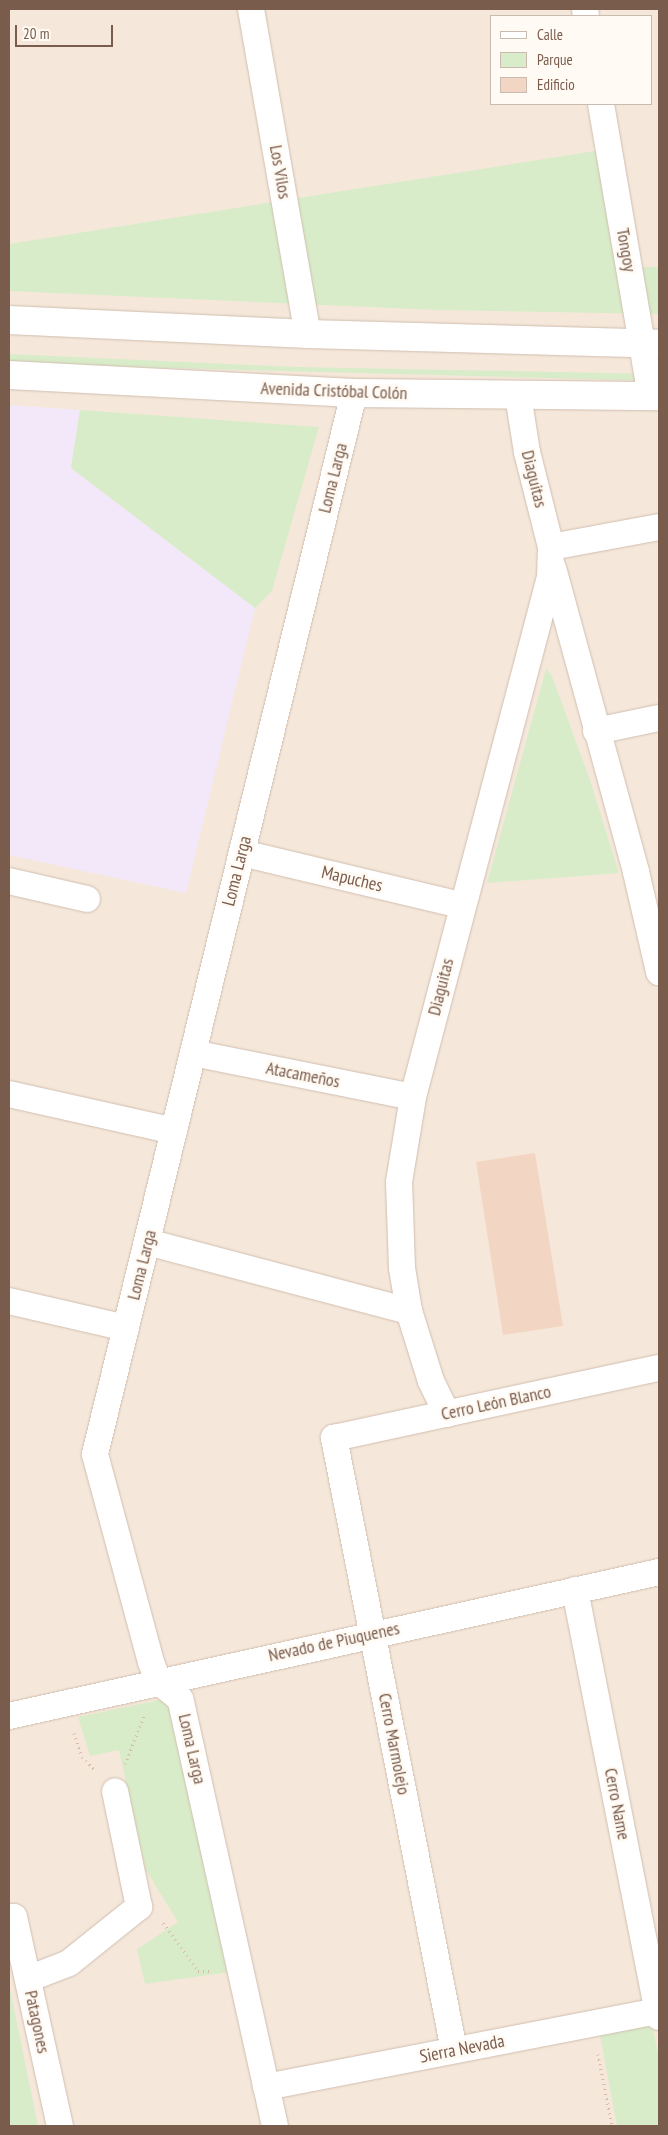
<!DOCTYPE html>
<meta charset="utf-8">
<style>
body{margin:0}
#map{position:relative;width:668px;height:2135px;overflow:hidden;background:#fdf6ec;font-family:"PT Sans Narrow",sans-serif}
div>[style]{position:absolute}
.residential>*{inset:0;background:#f5e8da}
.education>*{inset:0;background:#f3e8fa}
.green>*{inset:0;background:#d8ecc9}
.building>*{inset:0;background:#f3d5c3}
.path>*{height:3px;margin-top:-1.5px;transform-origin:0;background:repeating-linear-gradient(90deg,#d9b8a5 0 1px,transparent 0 5px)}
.roads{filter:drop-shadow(0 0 1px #d1beb0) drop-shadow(0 0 1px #d1beb0)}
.minor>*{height:26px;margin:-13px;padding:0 13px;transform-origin:13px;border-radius:13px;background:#fff}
.tertiary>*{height:28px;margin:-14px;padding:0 14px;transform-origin:14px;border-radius:14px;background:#fff}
span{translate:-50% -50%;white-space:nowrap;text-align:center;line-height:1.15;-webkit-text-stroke:5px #fffaf3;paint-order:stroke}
.street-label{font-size:18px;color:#7a5c4d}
.frame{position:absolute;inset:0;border:10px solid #7a5c4d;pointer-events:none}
.legend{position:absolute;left:490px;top:15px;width:162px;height:90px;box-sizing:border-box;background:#fffaf3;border:1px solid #cabbb1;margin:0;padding:6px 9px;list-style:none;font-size:15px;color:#7a5c4d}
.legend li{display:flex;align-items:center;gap:10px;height:25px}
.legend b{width:25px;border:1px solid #cabbb1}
.scale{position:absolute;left:15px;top:25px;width:98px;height:22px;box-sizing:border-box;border:2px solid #7a5c4d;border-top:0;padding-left:6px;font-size:15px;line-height:18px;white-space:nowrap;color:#7a5c4d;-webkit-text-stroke:4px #fffaf3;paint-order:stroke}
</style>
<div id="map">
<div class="residential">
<div style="clip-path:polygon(evenodd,9px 9px,659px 9px,659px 2126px,9px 2126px,9px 9px,492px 16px,652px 16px,652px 104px,492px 104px,492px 16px)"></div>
</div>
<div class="education">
<div style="clip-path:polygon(9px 405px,80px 410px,71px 468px,255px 608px,186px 893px,9px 855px)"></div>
</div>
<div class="green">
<div style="clip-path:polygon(601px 150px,620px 267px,659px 267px,659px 314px,437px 310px,9px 291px,9px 244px)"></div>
<div style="clip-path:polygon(9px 354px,297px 367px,659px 374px,659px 381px,17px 364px,9px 364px)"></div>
<div style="clip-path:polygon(80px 410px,319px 427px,272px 591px,255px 608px,71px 468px)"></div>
<div style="clip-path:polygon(546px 669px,551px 674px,589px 777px,619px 873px,487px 883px)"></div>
<div style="clip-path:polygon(169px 1698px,230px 1972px,145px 1984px,137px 1949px,178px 1922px,146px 1870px,119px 1750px,90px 1756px,78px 1717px)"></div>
<div style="clip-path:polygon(9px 1984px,38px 2126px,9px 2126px)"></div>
<div style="clip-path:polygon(651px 2020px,659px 2058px,659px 2126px,617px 2126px,599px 2030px)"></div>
</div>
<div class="building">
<div style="clip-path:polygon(535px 1153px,563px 1326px,503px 1335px,476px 1162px)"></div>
</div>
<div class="path">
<div style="left:74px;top:1733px;width:25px;rotate:72deg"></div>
<div style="left:82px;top:1757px;width:18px;rotate:45deg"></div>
<div style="left:125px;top:1764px;width:52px;rotate:-68.4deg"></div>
<div style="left:163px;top:1923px;width:59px;rotate:53.9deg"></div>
<div style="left:198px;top:1971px;width:11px"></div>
<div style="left:598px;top:2054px;width:73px;rotate:79deg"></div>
</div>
<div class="roads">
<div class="minor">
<div style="left:251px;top:9px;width:330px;rotate:80.1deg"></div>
<div style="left:585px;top:9px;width:7px;rotate:82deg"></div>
<div style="left:601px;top:104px;width:296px;rotate:80.3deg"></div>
<div style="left:551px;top:547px;width:110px;rotate:-10.5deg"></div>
<div style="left:553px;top:568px;width:315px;rotate:74.7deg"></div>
<div style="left:636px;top:872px;width:103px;rotate:77deg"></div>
<div style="left:596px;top:731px;width:64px;rotate:-11.7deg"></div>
<div style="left:242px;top:853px;width:225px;rotate:13.4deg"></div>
<div style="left:9px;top:881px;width:80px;rotate:13deg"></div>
<div style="left:193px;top:1053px;width:224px;rotate:11.3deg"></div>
<div style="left:9px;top:1094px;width:169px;rotate:12.6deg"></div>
<div style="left:147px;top:1242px;width:271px;rotate:14.8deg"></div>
<div style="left:9px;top:1301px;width:120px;rotate:13deg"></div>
<div style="left:447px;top:1414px;width:37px;rotate:-116deg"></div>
<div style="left:431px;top:1381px;width:73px;rotate:-107.4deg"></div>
<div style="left:409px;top:1311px;width:44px;rotate:-99.2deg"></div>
<div style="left:402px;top:1268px;width:86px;rotate:-92deg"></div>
<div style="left:399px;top:1182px;width:86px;rotate:-80.6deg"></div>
<div style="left:413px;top:1097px;width:538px;rotate:-75.24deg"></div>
<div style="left:550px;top:577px;width:30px;rotate:-88deg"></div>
<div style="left:551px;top:547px;width:98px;rotate:-104.2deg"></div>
<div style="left:527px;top:452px;width:58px;rotate:-99deg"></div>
<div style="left:575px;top:1590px;width:435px;rotate:78.9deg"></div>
<div style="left:9px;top:1716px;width:666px;rotate:-12.49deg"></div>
<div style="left:9px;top:1919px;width:5px;rotate:-22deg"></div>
<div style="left:14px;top:1917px;width:214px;rotate:77.6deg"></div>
<div style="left:28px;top:1979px;width:44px;rotate:-21.3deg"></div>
<div style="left:69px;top:1963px;width:90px;rotate:-38.7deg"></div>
<div style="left:139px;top:1907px;width:118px;rotate:-101.7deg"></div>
<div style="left:454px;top:2050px;width:624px;rotate:-101.09deg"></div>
<div style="left:334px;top:1438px;width:332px;rotate:-12.2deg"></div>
<div style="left:266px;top:2087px;width:399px;rotate:-11deg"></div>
<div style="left:275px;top:2126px;width:437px;rotate:-102.5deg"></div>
<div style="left:180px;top:1699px;width:28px;rotate:-141deg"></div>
<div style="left:158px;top:1681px;width:20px;rotate:-110deg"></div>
<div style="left:151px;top:1662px;width:215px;rotate:-105.1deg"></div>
<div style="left:95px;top:1454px;width:1092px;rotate:-76.28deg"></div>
</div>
<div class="tertiary">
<div style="left:9px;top:320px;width:299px;rotate:2.7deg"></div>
<div style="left:308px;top:334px;width:351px;rotate:1.6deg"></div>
<div style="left:9px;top:375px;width:345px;rotate:3deg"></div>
<div style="left:354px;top:393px;width:305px;rotate:0.6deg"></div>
</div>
</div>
<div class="street-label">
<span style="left:280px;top:172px;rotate:80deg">Los Vilos</span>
<span style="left:626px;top:250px;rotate:80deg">Tongoy</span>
<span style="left:334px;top:391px;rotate:2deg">Avenida Cristóbal Colón</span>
<span style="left:333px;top:478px;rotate:-76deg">Loma Larga</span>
<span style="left:534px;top:479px;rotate:76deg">Diaguitas</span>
<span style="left:237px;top:871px;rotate:-76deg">Loma Larga</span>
<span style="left:352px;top:879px;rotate:13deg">Mapuches</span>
<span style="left:441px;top:987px;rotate:-76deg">Diaguitas</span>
<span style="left:303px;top:1075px;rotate:11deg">Atacameños</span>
<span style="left:142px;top:1265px;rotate:-76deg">Loma Larga</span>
<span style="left:496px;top:1403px;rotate:-12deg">Cerro León Blanco</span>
<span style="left:334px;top:1642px;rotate:-12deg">Nevado de Piuquenes</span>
<span style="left:394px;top:1744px;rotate:79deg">Cerro Marmolejo</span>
<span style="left:192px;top:1749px;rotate:77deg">Loma Larga</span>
<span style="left:617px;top:1804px;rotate:79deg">Cerro Name</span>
<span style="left:37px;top:2022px;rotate:78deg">Patagones</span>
<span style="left:462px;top:2049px;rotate:-11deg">Sierra Nevada</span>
</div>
<div class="frame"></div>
<ul class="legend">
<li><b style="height:6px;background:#fff"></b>Calle</li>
<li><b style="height:14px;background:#d8ecc9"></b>Parque</li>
<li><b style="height:14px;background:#f3d5c3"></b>Edificio</li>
</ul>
<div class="scale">20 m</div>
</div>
